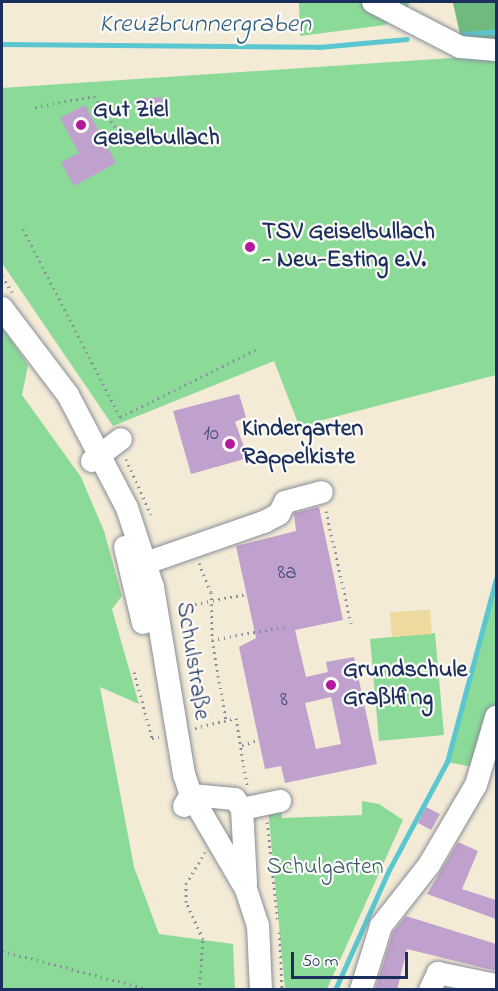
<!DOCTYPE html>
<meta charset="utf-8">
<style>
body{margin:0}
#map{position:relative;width:498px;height:991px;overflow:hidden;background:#f3ebd5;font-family:"Indie Flower",sans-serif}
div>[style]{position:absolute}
.green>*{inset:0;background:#8bda98}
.forest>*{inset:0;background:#70ba80}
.sand>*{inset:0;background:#eeda9e}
.stream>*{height:4.5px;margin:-2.25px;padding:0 2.25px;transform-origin:2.25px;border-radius:2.25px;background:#5ac7d0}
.building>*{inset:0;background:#c0a0cc}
.path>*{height:3px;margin-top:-1.5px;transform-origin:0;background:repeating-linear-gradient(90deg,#878d9a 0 1.5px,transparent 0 6px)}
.roads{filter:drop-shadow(0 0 2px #878d9a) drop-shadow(0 0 2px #878d9a)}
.minor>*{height:22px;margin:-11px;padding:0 11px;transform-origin:11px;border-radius:11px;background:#fff}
.dots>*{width:16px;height:16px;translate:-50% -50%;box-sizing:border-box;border:3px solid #fdfcf7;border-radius:50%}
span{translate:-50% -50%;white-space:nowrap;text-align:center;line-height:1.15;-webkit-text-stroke:4.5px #fdfcf7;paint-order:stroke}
.number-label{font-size:21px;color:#444b7a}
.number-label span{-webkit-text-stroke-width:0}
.poi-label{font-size:24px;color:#1b2f5e;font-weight:700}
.left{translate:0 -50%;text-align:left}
.street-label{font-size:24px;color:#1b2f5e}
.park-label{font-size:24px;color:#375a6c}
.water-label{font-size:26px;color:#2e5d80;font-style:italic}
.frame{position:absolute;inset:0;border:3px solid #1b2f5e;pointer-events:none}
.scale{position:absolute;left:291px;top:952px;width:117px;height:27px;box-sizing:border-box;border:3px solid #1b2f5e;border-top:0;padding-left:8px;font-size:18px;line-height:21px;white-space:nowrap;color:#1b2f5e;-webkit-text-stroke:4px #fdfcf7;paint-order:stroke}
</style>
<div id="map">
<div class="green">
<div style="clip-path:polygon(299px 2px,410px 2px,406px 11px,385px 25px,300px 36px)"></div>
<div style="clip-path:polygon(496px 55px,496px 375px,315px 422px,303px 436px,274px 361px,113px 426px,2px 263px,2px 88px)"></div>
<div style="clip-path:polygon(2px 327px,28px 365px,22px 395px,81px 477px,104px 531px,122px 596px,112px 609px,139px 704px,100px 687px,134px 867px,159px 934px,233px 944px,235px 989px,2px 989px)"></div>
<div style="clip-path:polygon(496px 579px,496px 717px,483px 769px,447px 762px)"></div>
<div style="clip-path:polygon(435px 633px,444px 735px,379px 741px,370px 639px)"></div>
<div style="clip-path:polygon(362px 801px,379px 804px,403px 820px,327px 989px,285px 989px,268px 808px,281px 808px,282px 818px,362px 815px)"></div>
</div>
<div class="forest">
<div style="clip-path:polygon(496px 2px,496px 43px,462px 43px,453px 3px)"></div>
</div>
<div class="sand">
<div style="clip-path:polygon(430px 610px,432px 634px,392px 637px,390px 612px)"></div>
</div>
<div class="stream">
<div style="left:464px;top:34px;width:32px;rotate:-4deg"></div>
<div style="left:2px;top:44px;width:317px;rotate:0.5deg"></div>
<div style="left:319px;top:47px;width:88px;rotate:-5.2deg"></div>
<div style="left:335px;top:990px;width:132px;rotate:-65.8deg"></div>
<div style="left:389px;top:870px;width:123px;rotate:-61.8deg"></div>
<div style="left:447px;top:762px;width:189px;rotate:-75deg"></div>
</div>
<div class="building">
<div style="clip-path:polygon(162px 97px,163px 113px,139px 115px,137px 99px)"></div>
<div style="clip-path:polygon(85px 105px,116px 163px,74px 186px,61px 162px,79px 153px,60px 118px)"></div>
<div style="clip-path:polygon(239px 394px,246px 417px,235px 422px,248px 458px,191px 474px,173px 411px)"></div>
<div style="clip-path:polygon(evenodd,319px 507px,343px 620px,295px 630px,306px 677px,328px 672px,326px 662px,354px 657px,377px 764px,285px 783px,281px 766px,265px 769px,239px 647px,256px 638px,236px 546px,296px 531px,294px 513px,319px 507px,331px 697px,341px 744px,316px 749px,305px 703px,331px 697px)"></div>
<div style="clip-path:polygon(426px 807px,440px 814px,431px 830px,418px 823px)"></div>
<div style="clip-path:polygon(458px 842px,478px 851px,462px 889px,496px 900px,496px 919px,427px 894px)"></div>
<div style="clip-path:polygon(406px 916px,496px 944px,496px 971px,407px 949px,397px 990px,375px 990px,393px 932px)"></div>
</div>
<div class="path">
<div style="left:35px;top:107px;width:60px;rotate:-10.6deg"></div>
<div style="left:94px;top:96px;width:46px;rotate:55.6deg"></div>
<div style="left:23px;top:229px;width:212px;rotate:62.7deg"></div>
<div style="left:120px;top:417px;width:153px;rotate:-26.4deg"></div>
<div style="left:2px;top:276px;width:19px;rotate:58deg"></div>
<div style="left:126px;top:459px;width:61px;rotate:65.9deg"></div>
<div style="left:326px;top:511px;width:115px;rotate:77.4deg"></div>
<div style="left:199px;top:563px;width:31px;rotate:68deg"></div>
<div style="left:211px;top:592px;width:48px;rotate:88.8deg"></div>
<div style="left:212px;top:640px;width:81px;rotate:80.1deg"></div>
<div style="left:195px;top:604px;width:52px;rotate:-11.1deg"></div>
<div style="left:212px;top:640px;width:76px;rotate:-10.6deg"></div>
<div style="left:134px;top:672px;width:68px;rotate:74.7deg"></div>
<div style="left:152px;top:738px;width:7px;rotate:-8deg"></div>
<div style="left:195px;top:728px;width:42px;rotate:-13.7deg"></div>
<div style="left:236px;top:718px;width:68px;rotate:80.7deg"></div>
<div style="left:242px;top:745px;width:18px;rotate:-16deg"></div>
<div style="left:267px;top:822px;width:101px;rotate:83.7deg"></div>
<div style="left:279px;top:932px;width:58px;rotate:87deg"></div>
<div style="left:2px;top:951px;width:155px;rotate:14.6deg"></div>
<div style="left:199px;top:990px;width:51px;rotate:-85.5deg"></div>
<div style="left:203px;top:939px;width:41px;rotate:-114.7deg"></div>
<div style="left:186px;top:902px;width:18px;rotate:-90deg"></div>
<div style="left:186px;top:884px;width:37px;rotate:-59deg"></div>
</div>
<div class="roads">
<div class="minor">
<div style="left:373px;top:2px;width:98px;rotate:27.3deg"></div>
<div style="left:460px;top:47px;width:36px;rotate:5deg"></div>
<div style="left:2px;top:308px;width:109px;rotate:52.8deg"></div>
<div style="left:68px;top:395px;width:127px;rotate:62.4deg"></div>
<div style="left:127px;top:508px;width:83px;rotate:71.8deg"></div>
<div style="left:153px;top:587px;width:190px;rotate:80.6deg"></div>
<div style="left:184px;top:774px;width:22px;rotate:72deg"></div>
<div style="left:191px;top:795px;width:109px;rotate:59.7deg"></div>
<div style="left:246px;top:889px;width:38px;rotate:72deg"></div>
<div style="left:258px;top:925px;width:65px;rotate:87.4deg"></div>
<div style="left:92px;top:461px;width:36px;rotate:-37deg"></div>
<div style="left:125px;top:547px;width:78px;rotate:76.7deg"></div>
<div style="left:146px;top:563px;width:125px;rotate:-19.2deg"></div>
<div style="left:264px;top:522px;width:17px;rotate:-28deg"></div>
<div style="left:279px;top:514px;width:13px;rotate:-63deg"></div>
<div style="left:285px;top:502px;width:38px;rotate:-15deg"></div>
<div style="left:184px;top:806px;width:13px;rotate:-58deg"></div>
<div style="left:191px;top:795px;width:44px;rotate:5.2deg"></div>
<div style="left:235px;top:799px;width:12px;rotate:55deg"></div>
<div style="left:242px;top:809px;width:74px;rotate:86.9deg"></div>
<div style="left:242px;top:809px;width:39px;rotate:-12deg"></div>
<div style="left:361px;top:990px;width:67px;rotate:-72.6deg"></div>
<div style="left:381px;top:926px;width:78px;rotate:-51.8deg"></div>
<div style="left:429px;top:865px;width:93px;rotate:-59.6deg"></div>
<div style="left:476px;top:785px;width:71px;rotate:-73.6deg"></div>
<div style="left:430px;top:990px;width:19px;rotate:-65deg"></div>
<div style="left:438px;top:973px;width:59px;rotate:11.7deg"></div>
</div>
</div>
<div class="dots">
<div style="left:81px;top:125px;background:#b5179e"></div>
<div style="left:250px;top:247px;background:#b5179e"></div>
<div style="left:230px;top:444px;background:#b5179e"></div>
<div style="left:331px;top:685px;background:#b5179e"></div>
</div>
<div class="number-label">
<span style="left:211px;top:434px">10</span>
<span style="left:287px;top:573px">8a</span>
<span style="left:284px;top:700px">8</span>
</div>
<div class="poi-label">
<span class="left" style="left:93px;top:125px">Gut Ziel<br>Geiselbullach</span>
<span class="left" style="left:262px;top:247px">TSV Geiselbullach<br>- Neu-Esting e.V.</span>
<span class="left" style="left:242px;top:444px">Kindergarten<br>Rappelkiste</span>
<span class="left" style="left:343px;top:685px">Grundschule<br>Graßlfing</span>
</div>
<div class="street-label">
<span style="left:192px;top:661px;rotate:81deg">Schulstraße</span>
</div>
<div class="park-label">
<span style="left:325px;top:868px">Schulgarten</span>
</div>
<div class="water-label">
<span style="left:205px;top:26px">Kreuzbrunnergraben</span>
</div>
<div class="frame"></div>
<div class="scale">50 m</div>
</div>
